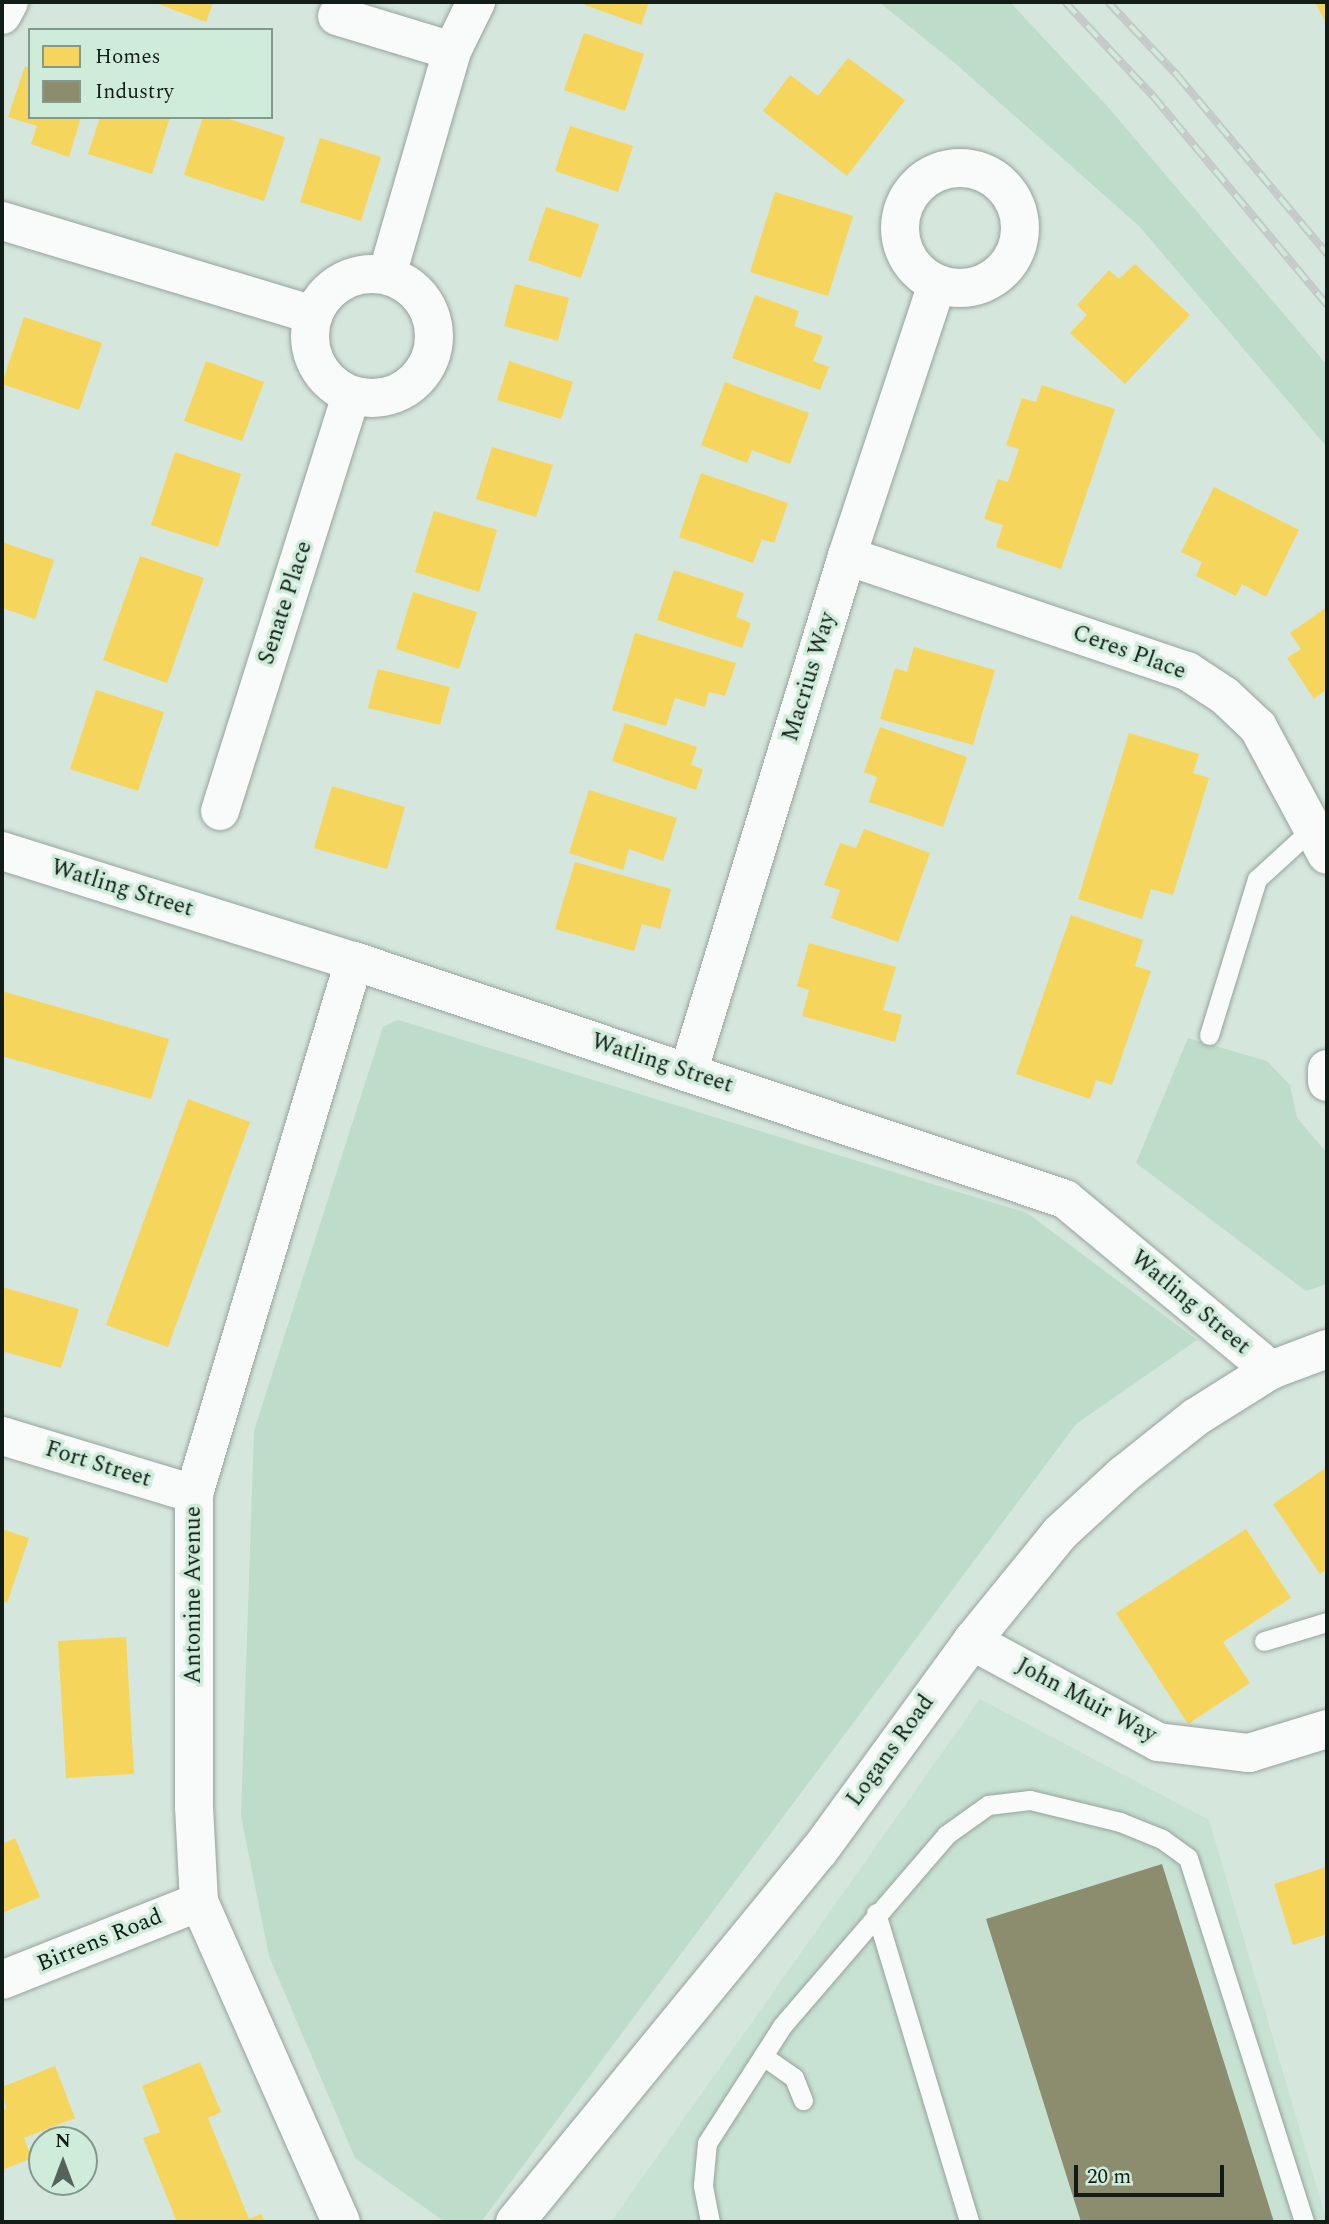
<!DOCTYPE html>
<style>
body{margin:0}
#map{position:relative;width:1329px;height:2224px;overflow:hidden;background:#d5e6dc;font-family:Spectral,serif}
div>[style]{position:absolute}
.built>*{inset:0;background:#c7e2d2}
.green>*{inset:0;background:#bddcca}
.homes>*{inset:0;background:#f6d55c}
.industry>*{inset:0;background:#8c8c6e}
.roads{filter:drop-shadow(0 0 2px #96a39c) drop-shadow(0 0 2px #96a39c)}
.service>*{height:19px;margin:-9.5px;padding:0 9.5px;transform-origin:9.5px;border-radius:9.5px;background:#f9fbfa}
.minor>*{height:38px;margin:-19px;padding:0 19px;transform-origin:19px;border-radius:19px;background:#f9fbfa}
.minor>.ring{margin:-19px;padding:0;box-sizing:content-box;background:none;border:38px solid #f9fbfa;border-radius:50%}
.tertiary>*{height:38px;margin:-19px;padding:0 19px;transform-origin:19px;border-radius:19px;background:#f9fbfa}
.rail>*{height:8px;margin-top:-4px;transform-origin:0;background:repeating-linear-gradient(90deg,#cfecdb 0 16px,#c5c9c7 0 32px);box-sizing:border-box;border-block:2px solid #c5c9c7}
span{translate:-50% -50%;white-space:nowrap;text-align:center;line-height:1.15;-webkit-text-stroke:7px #cfecdb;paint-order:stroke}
.street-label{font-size:23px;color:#121d17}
.frame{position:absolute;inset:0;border:4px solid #121d17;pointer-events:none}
.legend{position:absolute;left:28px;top:28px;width:245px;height:91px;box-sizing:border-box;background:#cfecdb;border:2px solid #83998d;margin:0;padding:9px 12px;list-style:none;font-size:21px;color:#121d17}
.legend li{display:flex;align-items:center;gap:14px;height:35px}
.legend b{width:35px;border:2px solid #83998d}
.north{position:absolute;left:28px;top:2126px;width:70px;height:70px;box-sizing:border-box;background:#cfecdb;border:2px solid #83998d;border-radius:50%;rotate:0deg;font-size:19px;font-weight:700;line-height:28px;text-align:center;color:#121d17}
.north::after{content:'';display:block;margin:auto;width:24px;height:32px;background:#56635c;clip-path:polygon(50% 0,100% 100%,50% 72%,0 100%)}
.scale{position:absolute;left:1074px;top:2165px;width:150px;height:32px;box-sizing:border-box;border:4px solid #121d17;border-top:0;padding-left:9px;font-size:21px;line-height:24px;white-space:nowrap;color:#121d17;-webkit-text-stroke:5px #cfecdb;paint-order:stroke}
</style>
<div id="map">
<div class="built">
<div style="clip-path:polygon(980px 1699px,1209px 1820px,1327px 2222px,611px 2222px)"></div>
</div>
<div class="green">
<div style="clip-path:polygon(879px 2px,1010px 2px,1108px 107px,1327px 365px,1327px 447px,1139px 226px,956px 64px)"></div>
<div style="clip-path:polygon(398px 1020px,1027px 1213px,1197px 1340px,1076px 1424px,481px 2222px,445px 2222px,355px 2158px,269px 1956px,241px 1816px,254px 1431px,383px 1027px)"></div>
<div style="clip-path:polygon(1188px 1038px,1267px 1061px,1290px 1085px,1297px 1118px,1327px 1153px,1327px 1284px,1306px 1291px,1136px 1163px)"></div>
</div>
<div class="homes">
<div style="clip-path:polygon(153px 2px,213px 2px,206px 22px)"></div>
<div style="clip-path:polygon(586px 2px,649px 2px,641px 25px,585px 5px)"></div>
<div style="clip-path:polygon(1315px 2px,1327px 2px,1327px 25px)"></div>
<div style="clip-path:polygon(584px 33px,644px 54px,625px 111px,564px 90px)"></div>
<div style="clip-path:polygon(848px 58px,905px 100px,847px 176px,763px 111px,790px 75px,818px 96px)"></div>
<div style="clip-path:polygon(25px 66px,30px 68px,30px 117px,81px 117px,69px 157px,31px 144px,37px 126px,8px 117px)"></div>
<div style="clip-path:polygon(100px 117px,170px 117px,152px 174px,88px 154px)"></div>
<div style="clip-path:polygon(203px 117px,223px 117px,285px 137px,264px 201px,184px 175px)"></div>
<div style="clip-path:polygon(570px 126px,633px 146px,618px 192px,555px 171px)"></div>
<div style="clip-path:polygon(320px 138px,381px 157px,361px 221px,300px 202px)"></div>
<div style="clip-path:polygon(775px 192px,853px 216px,828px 296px,750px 272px)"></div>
<div style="clip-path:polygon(546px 207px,599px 224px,581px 278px,528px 260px)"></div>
<div style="clip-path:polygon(1135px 264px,1190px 315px,1125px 384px,1070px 333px,1087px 315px,1077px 305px,1109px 270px,1119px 279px)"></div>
<div style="clip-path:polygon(515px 284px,569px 298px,558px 341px,504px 326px)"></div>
<div style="clip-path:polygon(755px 295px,799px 311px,794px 326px,823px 336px,813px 361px,829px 367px,820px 390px,732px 358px)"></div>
<div style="clip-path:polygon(24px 317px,102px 343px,79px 410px,2px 384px)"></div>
<div style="clip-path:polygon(206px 361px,264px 382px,242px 441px,184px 421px)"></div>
<div style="clip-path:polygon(509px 361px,573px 382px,561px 419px,497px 400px)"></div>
<div style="clip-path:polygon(725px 382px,809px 413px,790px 464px,752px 450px,747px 463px,701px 445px)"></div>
<div style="clip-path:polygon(1042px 385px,1115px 409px,1061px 569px,996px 547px,1003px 525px,984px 519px,998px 479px,1008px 482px,1019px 449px,1006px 445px,1022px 398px,1036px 402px)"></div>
<div style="clip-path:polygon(492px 447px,553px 465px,536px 517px,476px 499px)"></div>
<div style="clip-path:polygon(175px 452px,241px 474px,218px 547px,151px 525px)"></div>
<div style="clip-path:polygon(701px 473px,788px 503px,774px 543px,762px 539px,753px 563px,679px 537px)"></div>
<div style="clip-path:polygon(1214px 487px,1299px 530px,1266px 597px,1242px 584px,1236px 596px,1196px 576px,1202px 562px,1181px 552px)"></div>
<div style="clip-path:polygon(434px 511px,497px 530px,479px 592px,415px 572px)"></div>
<div style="clip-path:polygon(2px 542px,54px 560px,35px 619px,2px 608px)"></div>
<div style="clip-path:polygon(140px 556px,204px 578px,167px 683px,103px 660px)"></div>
<div style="clip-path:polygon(674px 570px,744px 593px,736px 617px,751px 623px,742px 648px,657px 620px)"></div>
<div style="clip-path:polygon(413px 592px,477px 612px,459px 669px,396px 649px)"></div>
<div style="clip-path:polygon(1327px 607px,1327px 689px,1314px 699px,1287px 658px,1301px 649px,1290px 633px)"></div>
<div style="clip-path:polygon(635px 633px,736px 663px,725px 696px,709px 692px,705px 707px,675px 698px,666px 726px,612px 710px)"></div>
<div style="clip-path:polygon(914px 647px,995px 670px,973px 745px,880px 719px,895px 668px,907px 672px)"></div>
<div style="clip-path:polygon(378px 669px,450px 687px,440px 725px,368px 708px)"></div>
<div style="clip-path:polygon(96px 690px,164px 712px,138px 791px,70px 769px)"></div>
<div style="clip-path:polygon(625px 723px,697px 747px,691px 765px,703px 769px,696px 790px,612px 761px)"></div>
<div style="clip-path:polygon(880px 727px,967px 757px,943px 827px,869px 802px,877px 777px,864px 772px)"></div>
<div style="clip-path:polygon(1129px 733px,1199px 754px,1193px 773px,1209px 778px,1173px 895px,1151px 889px,1142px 919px,1078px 899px)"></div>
<div style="clip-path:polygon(332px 786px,405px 807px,387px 869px,314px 848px)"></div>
<div style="clip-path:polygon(589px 790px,677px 818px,663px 861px,629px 849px,623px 870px,569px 853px)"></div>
<div style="clip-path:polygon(864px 829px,930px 853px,898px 942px,831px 918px,840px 890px,824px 885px,840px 843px,856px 848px)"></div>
<div style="clip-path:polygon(575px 862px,671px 889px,660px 929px,642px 924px,634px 951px,555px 929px)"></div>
<div style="clip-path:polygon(1071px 915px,1143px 940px,1135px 966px,1151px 971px,1112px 1085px,1096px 1080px,1090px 1099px,1016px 1074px)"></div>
<div style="clip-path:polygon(809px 943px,896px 967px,883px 1010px,902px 1015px,895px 1042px,802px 1016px,809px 990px,797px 986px)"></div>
<div style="clip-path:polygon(2px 991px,169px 1039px,151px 1099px,2px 1056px)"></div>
<div style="clip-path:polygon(188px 1099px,250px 1122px,168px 1347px,106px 1325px)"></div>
<div style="clip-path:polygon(2px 1287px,79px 1309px,61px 1368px,2px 1351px)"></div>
<div style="clip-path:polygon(1327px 1467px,1327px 1569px,1320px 1574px,1273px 1504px)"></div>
<div style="clip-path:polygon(2px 1529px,29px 1538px,7px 1603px,2px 1601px)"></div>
<div style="clip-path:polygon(1246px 1529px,1291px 1598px,1223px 1642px,1250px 1683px,1188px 1724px,1116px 1613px)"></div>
<div style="clip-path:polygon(126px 1637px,134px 1774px,66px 1778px,58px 1641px)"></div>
<div style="clip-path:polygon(15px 1838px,40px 1897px,2px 1913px,2px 1844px)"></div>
<div style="clip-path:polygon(1326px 1867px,1327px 1934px,1293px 1945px,1274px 1884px)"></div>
<div style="clip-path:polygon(200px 2062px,221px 2112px,208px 2118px,249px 2219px,261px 2214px,265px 2222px,177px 2222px,143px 2138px,160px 2132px,142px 2086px)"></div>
<div style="clip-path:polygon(55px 2066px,75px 2118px,24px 2138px,32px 2158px,2px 2170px,2px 2111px,6px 2109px,2px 2087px)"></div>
</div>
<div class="industry">
<div style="clip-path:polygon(1162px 1864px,1274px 2222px,1081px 2222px,986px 1919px)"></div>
</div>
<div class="roads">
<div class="service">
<div style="left:1209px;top:1035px;width:163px;rotate:-72.9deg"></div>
<div style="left:1257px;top:879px;width:77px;rotate:-42.4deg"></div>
<div style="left:1264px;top:1641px;width:66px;rotate:-16.8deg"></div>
<div style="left:876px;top:1913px;width:323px;rotate:73.2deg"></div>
<div style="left:763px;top:2056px;width:38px;rotate:35deg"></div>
<div style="left:794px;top:2078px;width:24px;rotate:68deg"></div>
<div style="left:710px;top:2222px;width:38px;rotate:-101deg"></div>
<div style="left:703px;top:2185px;width:42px;rotate:-84.6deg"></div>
<div style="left:707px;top:2143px;width:139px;rotate:-57.3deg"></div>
<div style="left:782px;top:2026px;width:252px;rotate:-49.3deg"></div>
<div style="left:946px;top:1835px;width:52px;rotate:-35.5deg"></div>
<div style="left:988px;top:1805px;width:42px;rotate:-6.8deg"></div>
<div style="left:1030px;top:1800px;width:93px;rotate:13.7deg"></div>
<div style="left:1120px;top:1822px;width:45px;rotate:22deg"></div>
<div style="left:1162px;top:1839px;width:32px;rotate:36deg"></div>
<div style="left:1188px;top:1858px;width:382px;rotate:72.3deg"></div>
</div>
<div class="minor">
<div style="left:2px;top:15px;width:15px;rotate:-62deg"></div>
<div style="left:337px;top:16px;width:120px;rotate:16.9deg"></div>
<div class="ring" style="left:900px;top:168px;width:82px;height:82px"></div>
<div style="left:2px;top:221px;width:325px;rotate:16.8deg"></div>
<div class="ring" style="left:310px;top:274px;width:86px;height:86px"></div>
<div style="left:387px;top:275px;width:233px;rotate:-73.8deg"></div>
<div style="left:452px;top:51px;width:55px;rotate:-63.9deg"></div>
<div style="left:847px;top:556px;width:359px;rotate:18.7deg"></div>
<div style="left:1187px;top:671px;width:45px;rotate:33.3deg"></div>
<div style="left:1225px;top:696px;width:45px;rotate:43.2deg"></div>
<div style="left:1258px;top:727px;width:145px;rotate:61.7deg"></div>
<div style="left:220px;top:811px;width:436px;rotate:-72.5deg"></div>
<div style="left:2px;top:851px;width:369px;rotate:17.4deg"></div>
<div style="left:354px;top:961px;width:750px;rotate:18.51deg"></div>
<div style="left:1065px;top:1199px;width:268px;rotate:39.7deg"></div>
<div style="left:1327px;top:1069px;width:13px;rotate:90deg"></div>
<div style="left:688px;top:1073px;width:541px;rotate:-72.91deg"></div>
<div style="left:847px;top:556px;width:287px;rotate:-71.7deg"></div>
<div style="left:2px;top:1436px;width:201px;rotate:16.8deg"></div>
<div style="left:972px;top:1641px;width:212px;rotate:28.5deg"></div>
<div style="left:1158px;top:1742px;width:92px;rotate:6.9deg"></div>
<div style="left:1249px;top:1753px;width:82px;rotate:-17.1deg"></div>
<div style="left:2px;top:1980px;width:212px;rotate:-21.6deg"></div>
<div style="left:341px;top:2222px;width:350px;rotate:-113.9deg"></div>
<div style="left:199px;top:1902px;width:95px;rotate:-93deg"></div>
<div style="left:194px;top:1807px;width:313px;rotate:-90deg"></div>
<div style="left:194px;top:1494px;width:556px;rotate:-73.29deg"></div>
</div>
<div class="tertiary">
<div style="left:515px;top:2222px;width:480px;rotate:-50.7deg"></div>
<div style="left:819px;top:1851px;width:260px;rotate:-53.9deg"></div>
<div style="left:972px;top:1641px;width:139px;rotate:-50.8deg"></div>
<div style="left:1060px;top:1533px;width:86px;rotate:-42.6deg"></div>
<div style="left:1123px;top:1475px;width:93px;rotate:-38.5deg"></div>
<div style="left:1196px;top:1417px;width:89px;rotate:-32.1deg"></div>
<div style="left:1271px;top:1370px;width:60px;rotate:-20.6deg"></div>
</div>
</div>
<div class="rail">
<div style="left:1065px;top:2px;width:129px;rotate:46.9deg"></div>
<div style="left:1153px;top:96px;width:272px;rotate:50.2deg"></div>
<div style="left:1108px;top:2px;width:100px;rotate:46.6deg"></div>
<div style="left:1177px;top:75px;width:234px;rotate:50deg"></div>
</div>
<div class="street-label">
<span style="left:286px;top:603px;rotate:-72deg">Senate Place</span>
<span style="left:1129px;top:653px;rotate:20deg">Ceres Place</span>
<span style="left:810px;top:677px;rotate:-73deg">Macrius Way</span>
<span style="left:122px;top:889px;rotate:17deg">Watling Street</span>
<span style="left:662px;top:1064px;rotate:18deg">Watling Street</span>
<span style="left:1190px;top:1303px;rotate:40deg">Watling Street</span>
<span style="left:98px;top:1465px;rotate:17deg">Fort Street</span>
<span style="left:194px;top:1595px;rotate:-90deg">Antonine Avenue</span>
<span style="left:1086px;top:1701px;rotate:28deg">John Muir Way</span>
<span style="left:891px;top:1751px;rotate:-54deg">Logans Road</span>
<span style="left:100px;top:1941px;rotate:-22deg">Birrens Road</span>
</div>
<div class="frame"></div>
<ul class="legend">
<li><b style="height:19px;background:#f6d55c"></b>Homes</li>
<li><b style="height:19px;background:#8c8c6e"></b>Industry</li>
</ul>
<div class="north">N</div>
<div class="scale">20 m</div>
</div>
